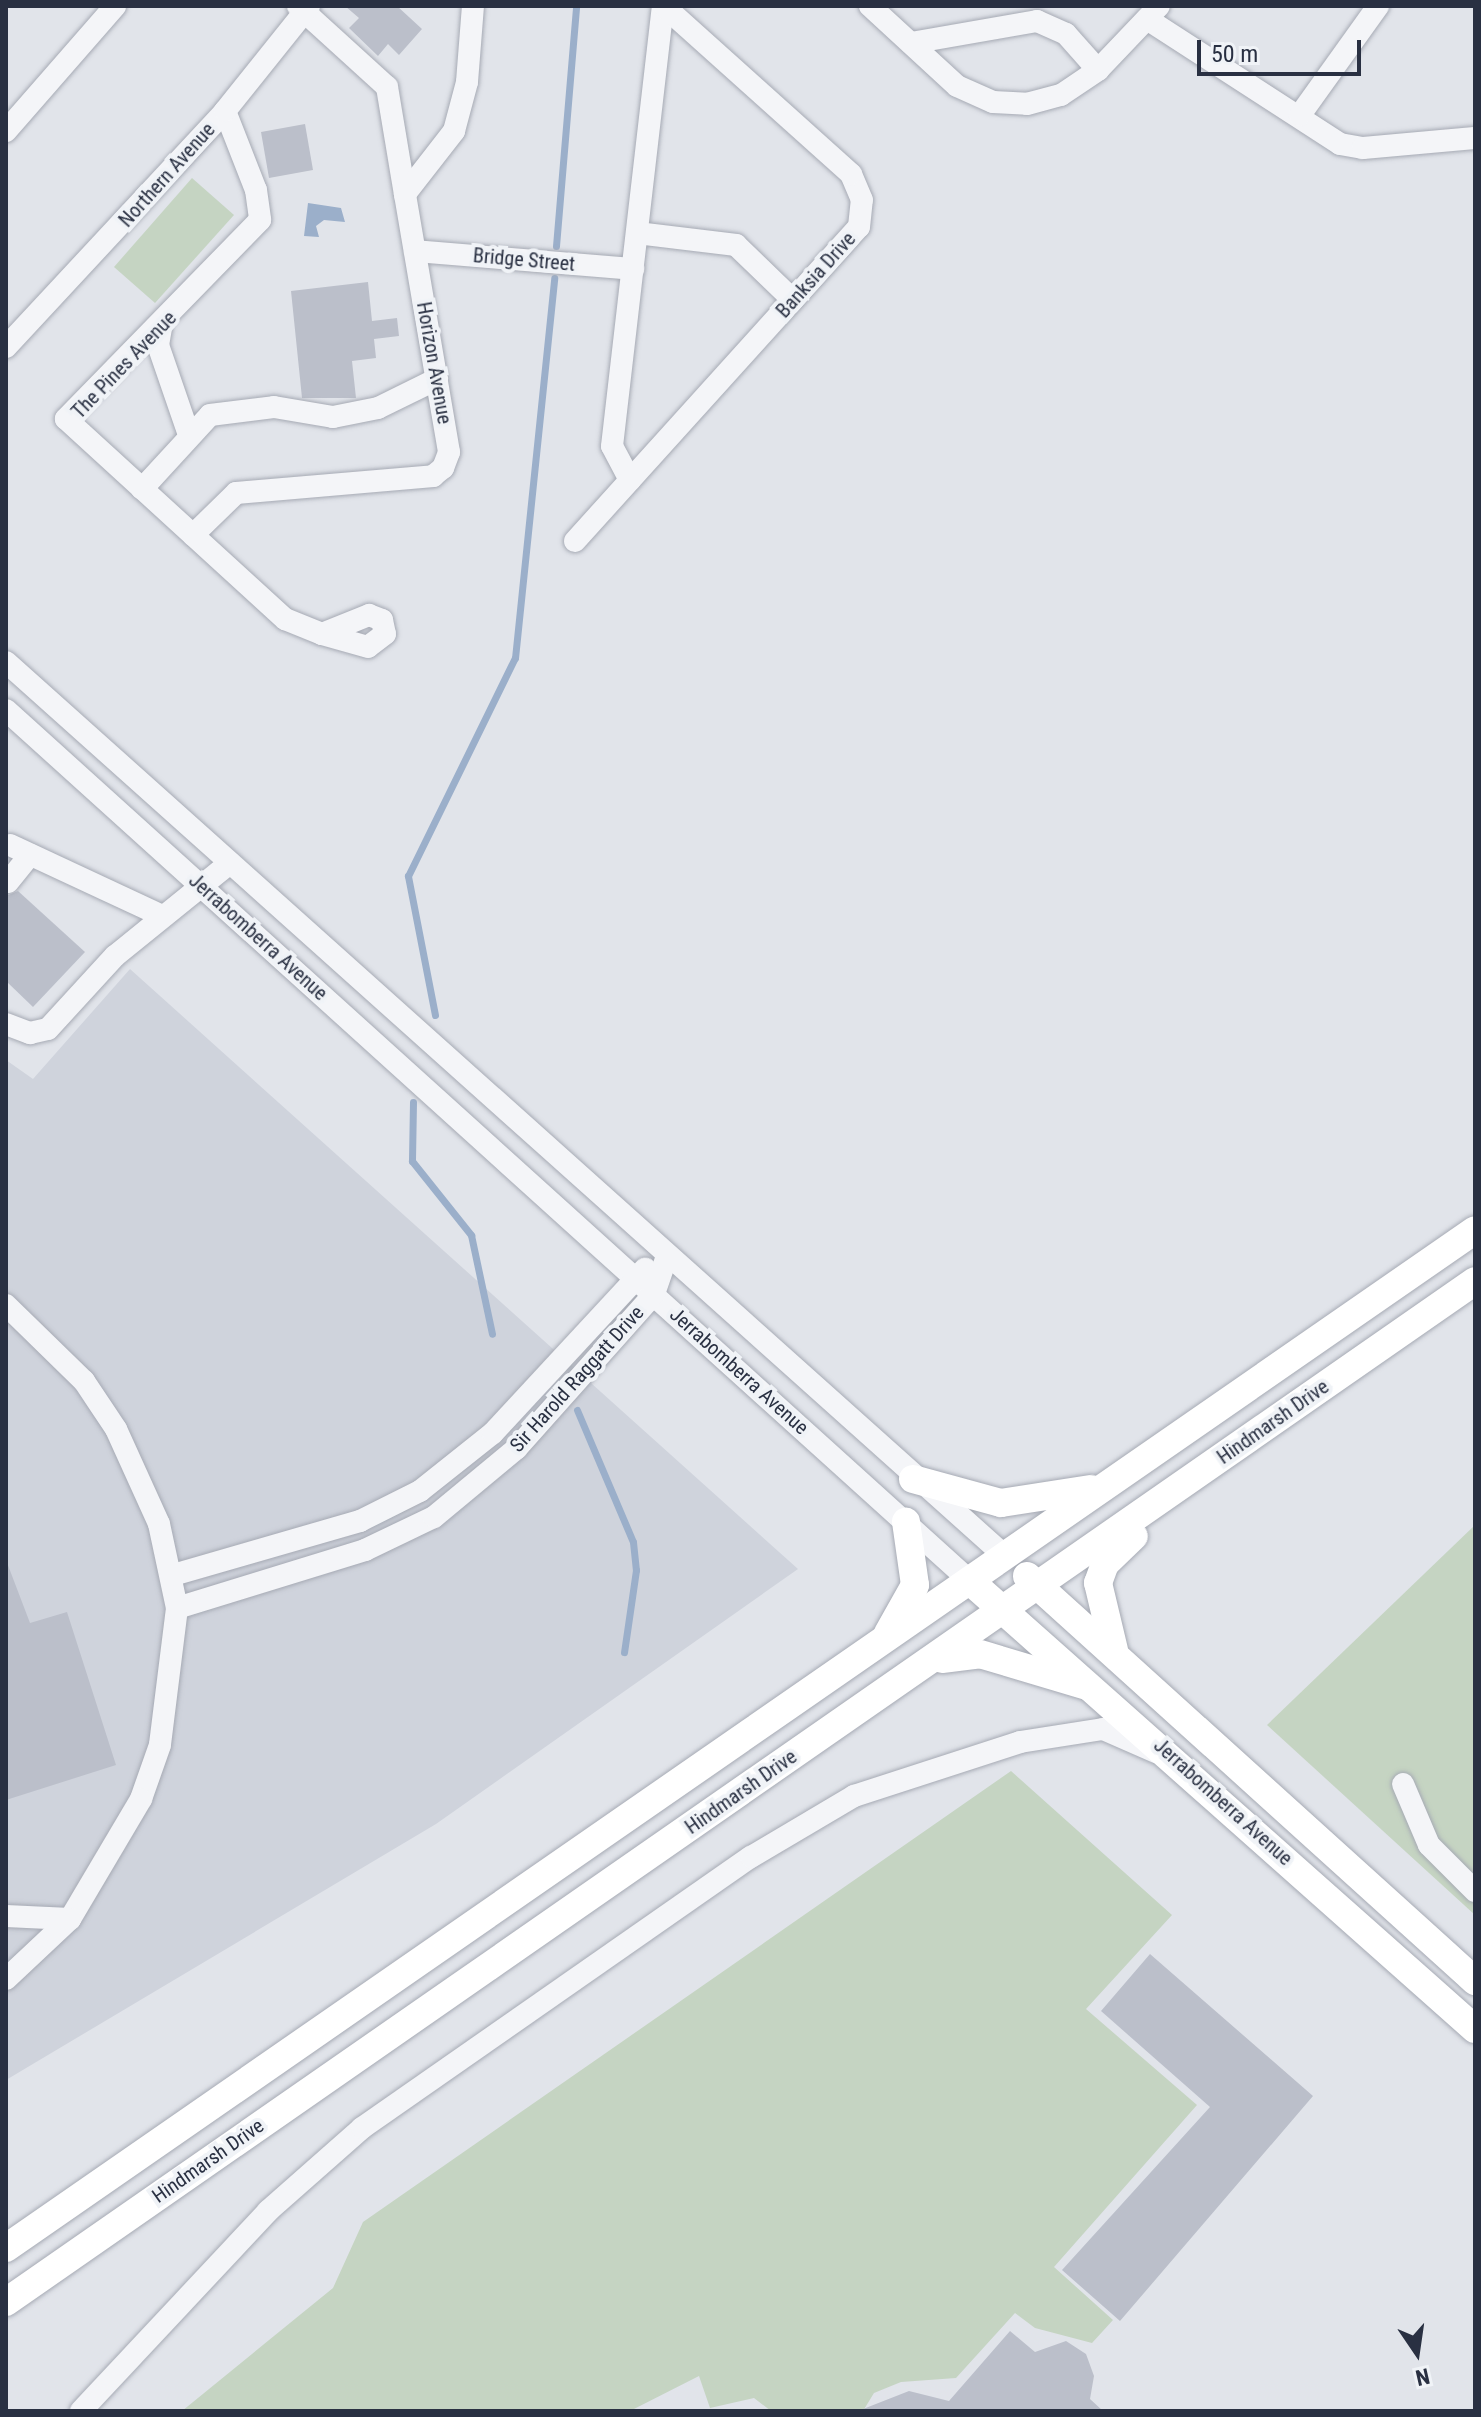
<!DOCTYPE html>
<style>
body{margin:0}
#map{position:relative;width:1481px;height:2417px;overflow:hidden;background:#e1e4ea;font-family:"Roboto Condensed",sans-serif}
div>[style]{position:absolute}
.built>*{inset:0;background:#cfd3dc}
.green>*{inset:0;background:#c5d4c2}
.water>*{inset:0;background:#9bafca}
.stream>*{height:7px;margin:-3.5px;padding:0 3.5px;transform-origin:3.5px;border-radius:3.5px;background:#9bafca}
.building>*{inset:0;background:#bbbfca}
.roads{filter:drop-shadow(0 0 2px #a6aab4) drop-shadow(0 0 2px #a6aab4)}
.minor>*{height:22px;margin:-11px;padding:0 11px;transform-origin:11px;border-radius:11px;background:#f4f5f8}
.major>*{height:28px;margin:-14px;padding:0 14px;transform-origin:14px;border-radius:14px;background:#fff}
span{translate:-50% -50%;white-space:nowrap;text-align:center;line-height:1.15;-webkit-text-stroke:8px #f0f3f7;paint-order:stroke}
.street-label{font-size:20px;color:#293042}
.frame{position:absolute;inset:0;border:8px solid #293042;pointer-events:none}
.north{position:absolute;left:1377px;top:2313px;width:80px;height:80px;-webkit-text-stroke:6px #f0f3f7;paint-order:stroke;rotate:167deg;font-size:22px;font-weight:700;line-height:32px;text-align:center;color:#293042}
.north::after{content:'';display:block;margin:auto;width:28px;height:36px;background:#293042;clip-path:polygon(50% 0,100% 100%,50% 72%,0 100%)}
.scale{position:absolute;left:1197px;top:40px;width:164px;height:36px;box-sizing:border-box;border:4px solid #293042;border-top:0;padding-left:10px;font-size:24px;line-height:28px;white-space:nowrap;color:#293042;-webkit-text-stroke:6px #f0f3f7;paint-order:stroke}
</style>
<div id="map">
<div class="built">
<div style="clip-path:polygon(130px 969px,798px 1569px,436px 1824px,6px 2080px,6px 1060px,33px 1079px)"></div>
</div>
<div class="green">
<div style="clip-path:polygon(192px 178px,234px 215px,155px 303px,114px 267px)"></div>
<div style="clip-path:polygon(1475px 1525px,1475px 1915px,1267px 1725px)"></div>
<div style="clip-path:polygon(1011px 1771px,1172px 1915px,1086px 2009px,1197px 2105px,1054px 2267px,1113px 2320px,1092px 2343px,1035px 2328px,1015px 2313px,956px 2378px,901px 2382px,874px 2393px,863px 2411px,771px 2411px,754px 2398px,710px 2408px,699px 2376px,630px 2411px,182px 2411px,333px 2288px,363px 2222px)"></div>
</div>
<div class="water">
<div style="clip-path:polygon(308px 203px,341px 208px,345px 222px,324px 220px,316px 226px,319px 237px,304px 236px)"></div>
</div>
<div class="stream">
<div style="left:556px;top:246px;width:241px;rotate:-85.2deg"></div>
<div style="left:435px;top:1015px;width:142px;rotate:-101deg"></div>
<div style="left:408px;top:876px;width:243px;rotate:-63.9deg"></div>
<div style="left:515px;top:658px;width:382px;rotate:-84.1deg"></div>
<div style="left:413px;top:1102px;width:59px;rotate:91deg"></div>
<div style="left:412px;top:1161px;width:95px;rotate:51.4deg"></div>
<div style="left:471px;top:1235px;width:101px;rotate:78deg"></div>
<div style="left:577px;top:1410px;width:143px;rotate:67deg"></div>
<div style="left:633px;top:1542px;width:28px;rotate:84deg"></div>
<div style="left:636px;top:1570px;width:83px;rotate:98.3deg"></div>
</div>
<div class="building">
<div style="clip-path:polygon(345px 6px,397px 6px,422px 29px,399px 55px,388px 44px,378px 56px,349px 28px,359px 18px)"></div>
<div style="clip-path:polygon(305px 124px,313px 170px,269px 178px,261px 132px)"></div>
<div style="clip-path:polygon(368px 282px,372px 321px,397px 318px,399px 336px,374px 339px,376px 358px,352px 361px,356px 398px,302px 398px,291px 291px)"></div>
<div style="clip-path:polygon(18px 891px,85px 952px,33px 1007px,6px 981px,6px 896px)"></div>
<div style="clip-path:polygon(6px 1560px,30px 1623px,67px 1612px,116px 1765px,6px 1800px)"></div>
<div style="clip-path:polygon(1150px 1954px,1313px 2096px,1120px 2321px,1062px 2270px,1210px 2107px,1101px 2011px)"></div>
<div style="clip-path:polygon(1010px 2331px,1035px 2352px,1066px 2341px,1086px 2354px,1094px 2376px,1090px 2399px,1103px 2411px,858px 2411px,909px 2391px,949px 2401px)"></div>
</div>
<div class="roads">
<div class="minor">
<div style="left:298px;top:6px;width:120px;rotate:42.3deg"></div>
<div style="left:387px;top:87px;width:109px;rotate:80.5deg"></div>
<div style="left:870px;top:6px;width:118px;rotate:42.6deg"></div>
<div style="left:957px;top:86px;width:39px;rotate:24deg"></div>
<div style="left:993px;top:102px;width:34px;rotate:3deg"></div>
<div style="left:1027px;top:104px;width:35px;rotate:-15deg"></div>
<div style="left:1061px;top:95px;width:45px;rotate:-34deg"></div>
<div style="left:1098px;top:70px;width:88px;rotate:-46.4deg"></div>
<div style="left:1147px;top:19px;width:230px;rotate:32.9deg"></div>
<div style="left:1340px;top:144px;width:23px;rotate:10deg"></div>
<div style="left:1363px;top:148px;width:112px;rotate:-5.1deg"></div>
<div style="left:911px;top:43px;width:128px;rotate:-9.9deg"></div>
<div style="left:1037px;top:21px;width:32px;rotate:24deg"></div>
<div style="left:1066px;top:34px;width:48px;rotate:48.4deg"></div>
<div style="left:225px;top:111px;width:85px;rotate:68.6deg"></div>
<div style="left:256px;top:190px;width:30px;rotate:82deg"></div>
<div style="left:260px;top:220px;width:278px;rotate:134.3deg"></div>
<div style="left:66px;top:419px;width:297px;rotate:42.4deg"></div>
<div style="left:285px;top:619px;width:40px;rotate:22deg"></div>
<div style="left:322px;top:634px;width:51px;rotate:-22deg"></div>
<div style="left:369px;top:615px;width:14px;rotate:21deg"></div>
<div style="left:382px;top:620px;width:14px;rotate:78deg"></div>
<div style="left:385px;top:634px;width:21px;rotate:143deg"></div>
<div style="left:368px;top:647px;width:48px;rotate:-164.2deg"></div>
<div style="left:1300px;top:115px;width:134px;rotate:-54.4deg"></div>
<div style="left:6px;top:131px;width:166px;rotate:-48.9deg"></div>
<div style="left:637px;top:233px;width:100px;rotate:6.9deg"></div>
<div style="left:736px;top:245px;width:79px;rotate:44deg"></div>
<div style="left:415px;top:251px;width:219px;rotate:4.7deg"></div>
<div style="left:161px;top:328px;width:17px;rotate:100deg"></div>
<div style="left:158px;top:345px;width:92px;rotate:71deg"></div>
<div style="left:6px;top:347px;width:322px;rotate:-47.1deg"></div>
<div style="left:225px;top:111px;width:134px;rotate:-51.3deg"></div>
<div style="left:630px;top:480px;width:38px;rotate:-118deg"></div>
<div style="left:612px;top:446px;width:443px;rotate:-83.4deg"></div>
<div style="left:142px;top:489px;width:100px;rotate:-47.4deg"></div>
<div style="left:210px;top:415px;width:64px;rotate:-7.1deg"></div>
<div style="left:274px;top:407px;width:60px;rotate:9.6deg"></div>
<div style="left:333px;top:417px;width:46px;rotate:-11.3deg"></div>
<div style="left:378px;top:408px;width:66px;rotate:-26.2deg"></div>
<div style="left:193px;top:535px;width:60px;rotate:-44.3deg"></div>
<div style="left:236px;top:493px;width:198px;rotate:-4.9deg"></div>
<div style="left:433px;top:476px;width:13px;rotate:-39deg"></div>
<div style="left:443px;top:468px;width:17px;rotate:-69deg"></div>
<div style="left:449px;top:452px;width:262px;rotate:-99.7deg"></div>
<div style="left:405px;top:194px;width:80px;rotate:-52.1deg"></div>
<div style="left:454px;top:131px;width:51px;rotate:-75.1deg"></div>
<div style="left:467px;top:82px;width:76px;rotate:-85.5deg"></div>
<div style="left:575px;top:541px;width:423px;rotate:-47.9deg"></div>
<div style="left:859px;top:227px;width:27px;rotate:-84deg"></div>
<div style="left:862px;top:200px;width:28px;rotate:-113deg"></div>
<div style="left:851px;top:174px;width:251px;rotate:-138.1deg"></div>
<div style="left:6px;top:662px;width:1342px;rotate:41.83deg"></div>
<div style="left:6px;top:710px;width:1299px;rotate:42.1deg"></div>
<div style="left:10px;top:845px;width:166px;rotate:25deg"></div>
<div style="left:8px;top:882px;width:35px;rotate:-51deg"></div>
<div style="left:6px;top:1024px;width:26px;rotate:21deg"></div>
<div style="left:30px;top:1033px;width:18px;rotate:-13deg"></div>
<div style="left:48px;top:1029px;width:99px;rotate:-47.5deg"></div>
<div style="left:115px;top:956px;width:148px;rotate:-39deg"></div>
<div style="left:6px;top:1305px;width:109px;rotate:44.3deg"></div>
<div style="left:84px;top:1381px;width:58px;rotate:56.3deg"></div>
<div style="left:116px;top:1429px;width:104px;rotate:65.6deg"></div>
<div style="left:159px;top:1524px;width:86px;rotate:77.9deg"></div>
<div style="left:177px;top:1608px;width:138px;rotate:97.1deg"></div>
<div style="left:160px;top:1745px;width:57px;rotate:109.4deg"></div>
<div style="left:141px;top:1799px;width:139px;rotate:120.6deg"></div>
<div style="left:70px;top:1919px;width:88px;rotate:136.8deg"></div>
<div style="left:173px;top:1575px;width:195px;rotate:-16.1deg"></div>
<div style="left:360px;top:1521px;width:67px;rotate:-26.6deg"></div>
<div style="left:420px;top:1491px;width:93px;rotate:-38.5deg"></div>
<div style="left:493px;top:1433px;width:224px;rotate:-47.2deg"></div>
<div style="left:177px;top:1608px;width:197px;rotate:-17.1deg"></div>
<div style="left:365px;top:1550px;width:76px;rotate:-25.6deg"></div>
<div style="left:434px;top:1517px;width:107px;rotate:-39.7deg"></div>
<div style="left:516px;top:1449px;width:208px;rotate:-48.3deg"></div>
<div style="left:654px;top:1294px;width:40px;rotate:-71.1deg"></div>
<div style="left:1403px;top:1784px;width:66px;rotate:66.9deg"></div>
<div style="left:1429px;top:1845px;width:65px;rotate:45deg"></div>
<div style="left:6px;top:1916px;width:64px;rotate:2.7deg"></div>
<div style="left:81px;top:2411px;width:274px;rotate:-46.9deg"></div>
<div style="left:268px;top:2211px;width:125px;rotate:-41.4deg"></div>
<div style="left:362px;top:2128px;width:474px;rotate:-34.9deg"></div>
<div style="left:751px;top:1857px;width:120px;rotate:-30.6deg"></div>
<div style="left:854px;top:1796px;width:175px;rotate:-18deg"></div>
<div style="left:1020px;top:1742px;width:84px;rotate:-8.9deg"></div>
<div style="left:1103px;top:1729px;width:58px;rotate:23.5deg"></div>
</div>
<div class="major">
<div style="left:913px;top:1479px;width:91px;rotate:15.3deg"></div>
<div style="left:1001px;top:1503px;width:91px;rotate:-8.8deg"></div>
<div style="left:1027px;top:1576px;width:604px;rotate:42.11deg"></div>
<div style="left:970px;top:1581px;width:675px;rotate:41.58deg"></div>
<div style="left:888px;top:1633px;width:55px;rotate:-60.6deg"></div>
<div style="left:915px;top:1585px;width:64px;rotate:-98.1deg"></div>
<div style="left:1114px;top:1650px;width:69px;rotate:-103.4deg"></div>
<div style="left:1098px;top:1583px;width:20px;rotate:-70deg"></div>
<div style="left:1105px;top:1564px;width:40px;rotate:-44deg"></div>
<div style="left:942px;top:1659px;width:38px;rotate:-7deg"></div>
<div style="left:980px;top:1654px;width:112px;rotate:16.7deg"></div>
<div style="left:6px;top:2248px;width:1787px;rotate:-34.72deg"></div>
<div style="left:6px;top:2302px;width:1789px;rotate:-34.8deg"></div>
</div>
</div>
<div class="street-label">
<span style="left:167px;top:175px;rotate:-48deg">Northern Avenue</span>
<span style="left:524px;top:260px;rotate:5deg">Bridge Street</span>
<span style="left:816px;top:275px;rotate:-48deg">Banksia Drive</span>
<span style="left:434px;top:363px;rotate:80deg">Horizon Avenue</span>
<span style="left:124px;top:365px;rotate:-46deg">The Pines Avenue</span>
<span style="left:258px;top:937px;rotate:42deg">Jerrabomberra Avenue</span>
<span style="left:739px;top:1371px;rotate:42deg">Jerrabomberra Avenue</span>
<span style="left:577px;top:1379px;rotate:-48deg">Sir Harold Raggatt Drive</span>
<span style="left:1273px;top:1422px;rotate:-35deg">Hindmarsh Drive</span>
<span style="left:741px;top:1792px;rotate:-35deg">Hindmarsh Drive</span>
<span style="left:1223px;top:1802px;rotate:42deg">Jerrabomberra Avenue</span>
<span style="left:208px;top:2161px;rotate:-35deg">Hindmarsh Drive</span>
</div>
<div class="frame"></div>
<div class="north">N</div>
<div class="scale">50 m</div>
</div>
